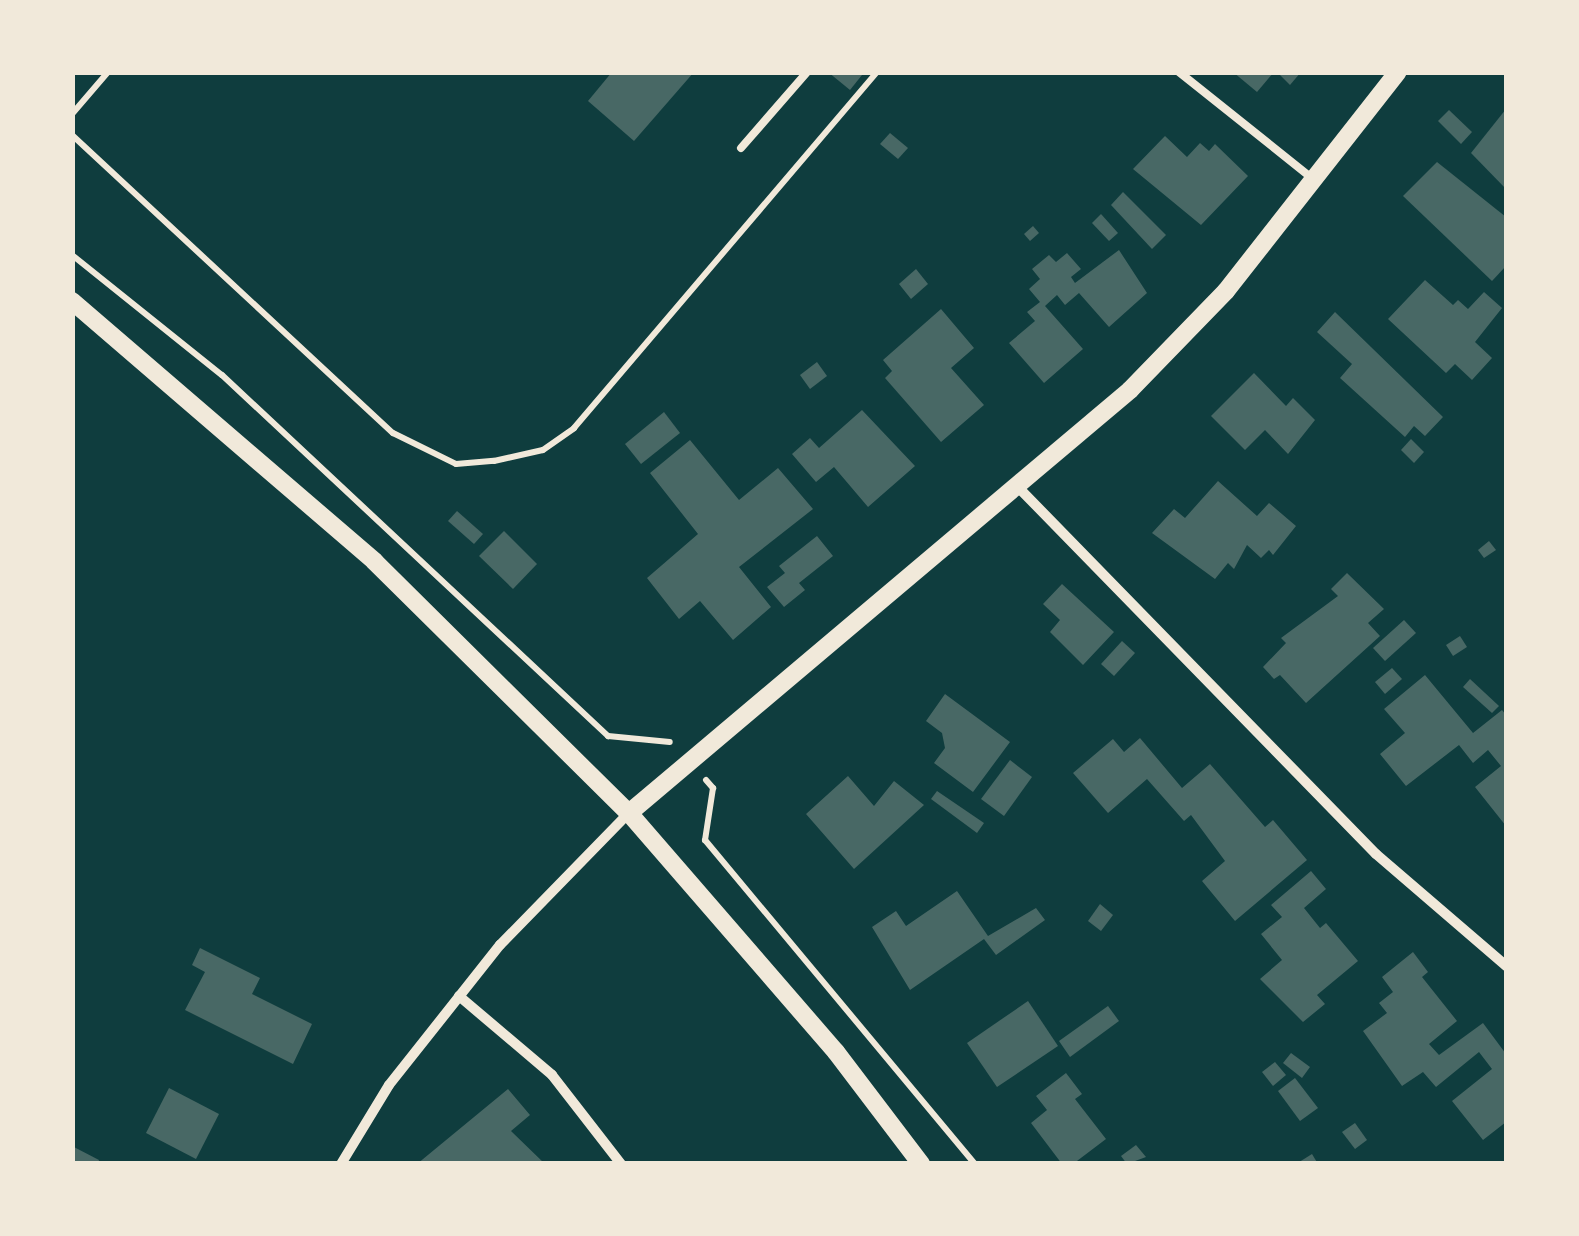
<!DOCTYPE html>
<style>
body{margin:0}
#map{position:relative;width:1579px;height:1236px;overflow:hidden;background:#0f3d3e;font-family:"Public Sans",sans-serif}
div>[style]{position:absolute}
.building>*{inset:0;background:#486865}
.path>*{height:6px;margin:-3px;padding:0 3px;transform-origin:3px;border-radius:3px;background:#f1e9da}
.service>*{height:8px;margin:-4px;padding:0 4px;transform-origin:4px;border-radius:4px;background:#f1e9da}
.minor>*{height:10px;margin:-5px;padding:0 5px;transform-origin:5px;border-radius:5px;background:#f1e9da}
.tertiary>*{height:18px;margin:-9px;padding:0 9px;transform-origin:9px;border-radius:9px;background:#f1e9da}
span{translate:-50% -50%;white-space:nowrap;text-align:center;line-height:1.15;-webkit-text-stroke:8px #f1e9da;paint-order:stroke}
.frame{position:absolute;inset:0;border:75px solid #f1e9da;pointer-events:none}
</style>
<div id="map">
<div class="building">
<div style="clip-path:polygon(612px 72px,694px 72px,634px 141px,588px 101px)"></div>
<div style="clip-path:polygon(828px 72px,859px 72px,862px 75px,850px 90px)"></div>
<div style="clip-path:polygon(1233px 72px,1274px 72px,1257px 92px)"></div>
<div style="clip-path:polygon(1277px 72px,1301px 72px,1290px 85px)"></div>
<div style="clip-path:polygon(1506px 109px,1506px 189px,1471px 153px)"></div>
<div style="clip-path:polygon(1449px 110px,1472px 132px,1461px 144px,1438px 121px)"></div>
<div style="clip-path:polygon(890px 133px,908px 148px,898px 159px,880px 144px)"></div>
<div style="clip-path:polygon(1165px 136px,1187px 157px,1200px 143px,1209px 151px,1215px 144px,1248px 176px,1201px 225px,1133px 169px)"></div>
<div style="clip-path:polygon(1437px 162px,1506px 217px,1506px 266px,1492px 281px,1403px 196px)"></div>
<div style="clip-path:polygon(1123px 192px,1166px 235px,1152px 249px,1111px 205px)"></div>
<div style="clip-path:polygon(1101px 214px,1118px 233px,1109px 241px,1092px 223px)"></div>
<div style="clip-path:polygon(1033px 226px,1039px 233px,1030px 241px,1024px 234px)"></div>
<div style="clip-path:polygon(1119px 250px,1147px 293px,1109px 327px,1079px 293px,1065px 305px,1057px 295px,1045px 306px,1083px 349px,1044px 383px,1009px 343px,1035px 321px,1027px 312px,1040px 302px,1029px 289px,1040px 279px,1032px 269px,1049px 255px,1056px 262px,1067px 253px,1081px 269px,1071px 277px,1075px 283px)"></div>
<div style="clip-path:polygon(916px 269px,928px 284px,911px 299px,899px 284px)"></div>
<div style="clip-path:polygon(1425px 280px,1453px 305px,1458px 300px,1468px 309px,1484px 292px,1502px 308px,1475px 342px,1492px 358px,1472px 380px,1455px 364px,1446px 373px,1388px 319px)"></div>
<div style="clip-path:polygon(941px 309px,974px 348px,951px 368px,984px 405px,941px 442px,885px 378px,892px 371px,883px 360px)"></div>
<div style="clip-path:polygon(1335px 312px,1443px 417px,1425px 436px,1414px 426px,1405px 437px,1340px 378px,1352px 364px,1317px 332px)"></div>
<div style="clip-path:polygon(817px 362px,827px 376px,810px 389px,800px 375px)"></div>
<div style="clip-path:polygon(1254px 373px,1286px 406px,1293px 398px,1315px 420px,1288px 454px,1265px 430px,1245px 450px,1211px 416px)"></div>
<div style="clip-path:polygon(862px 410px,915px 466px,868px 507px,834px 467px,816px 482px,792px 454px,810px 438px,819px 448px)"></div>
<div style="clip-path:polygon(664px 412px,680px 433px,641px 464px,625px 444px)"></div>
<div style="clip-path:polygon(1411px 439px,1424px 452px,1414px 463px,1401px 450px)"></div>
<div style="clip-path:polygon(690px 440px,739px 500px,778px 468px,813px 509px,739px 567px,771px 607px,733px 640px,700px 601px,679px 619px,647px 578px,698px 534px,650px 473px)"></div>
<div style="clip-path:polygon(1218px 481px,1257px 516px,1269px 503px,1296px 526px,1273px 555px,1269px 550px,1261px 558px,1247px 545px,1234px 569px,1228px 563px,1215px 579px,1152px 533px,1174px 509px,1185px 518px)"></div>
<div style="clip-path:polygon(457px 511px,483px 534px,474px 544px,448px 521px)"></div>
<div style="clip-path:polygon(504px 531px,537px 564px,513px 589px,479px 556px)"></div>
<div style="clip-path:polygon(817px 536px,833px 556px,799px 583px,805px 590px,784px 607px,767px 587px,785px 573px,779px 566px)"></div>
<div style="clip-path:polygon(1489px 541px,1496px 550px,1484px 558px,1478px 550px)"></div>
<div style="clip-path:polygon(1347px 573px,1384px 609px,1368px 623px,1380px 636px,1306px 703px,1280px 675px,1274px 679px,1263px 667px,1286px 643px,1281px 638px,1338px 596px,1331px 589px)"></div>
<div style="clip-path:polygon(1062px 584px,1114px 632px,1083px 665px,1050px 632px,1060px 620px,1043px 604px)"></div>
<div style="clip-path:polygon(1404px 620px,1416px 633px,1385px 661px,1373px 648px)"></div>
<div style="clip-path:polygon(1460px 636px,1467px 647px,1453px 656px,1446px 645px)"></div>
<div style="clip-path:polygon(1122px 641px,1135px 653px,1114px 676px,1101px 664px)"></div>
<div style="clip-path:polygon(1392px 668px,1402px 679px,1385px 694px,1375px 682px)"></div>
<div style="clip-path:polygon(1425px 675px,1473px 733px,1502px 710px,1506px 715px,1506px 826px,1475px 787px,1501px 766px,1488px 750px,1473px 763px,1459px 745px,1406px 786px,1380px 754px,1405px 733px,1384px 709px)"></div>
<div style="clip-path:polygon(1470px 679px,1499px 706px,1492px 713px,1463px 687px)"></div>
<div style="clip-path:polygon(945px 694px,1010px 742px,973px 792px,934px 763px,945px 748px,942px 733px,926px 721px)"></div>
<div style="clip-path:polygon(1140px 738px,1182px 788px,1210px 764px,1265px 827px,1273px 820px,1307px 860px,1235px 921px,1202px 881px,1225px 861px,1191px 815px,1184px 821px,1147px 779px,1108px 813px,1073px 773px,1113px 739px,1124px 752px)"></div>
<div style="clip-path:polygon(1010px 760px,1032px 777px,1004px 816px,981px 799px)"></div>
<div style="clip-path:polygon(848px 776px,874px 806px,894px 781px,924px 805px,854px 869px,806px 814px)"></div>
<div style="clip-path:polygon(937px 791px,984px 823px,977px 833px,931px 799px)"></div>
<div style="clip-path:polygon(1311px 871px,1326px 889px,1304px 908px,1320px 928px,1326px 923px,1358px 961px,1317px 995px,1325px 1004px,1303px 1022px,1260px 979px,1282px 960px,1261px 934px,1282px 917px,1271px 905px)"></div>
<div style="clip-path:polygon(957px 891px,988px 936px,1036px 908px,1045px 920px,996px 955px,984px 939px,910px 990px,872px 927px,896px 911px,906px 926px)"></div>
<div style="clip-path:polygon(1100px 904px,1113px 915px,1101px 931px,1088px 921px)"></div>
<div style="clip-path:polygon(200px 948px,260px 978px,252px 994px,312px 1024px,293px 1064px,185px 1010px,205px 972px,192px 965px)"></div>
<div style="clip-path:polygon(1413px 952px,1428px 972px,1422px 977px,1457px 1021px,1429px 1044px,1439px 1055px,1483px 1023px,1506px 1054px,1506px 1122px,1483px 1140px,1452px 1101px,1492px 1069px,1479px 1052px,1436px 1087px,1423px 1072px,1402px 1086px,1363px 1031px,1387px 1013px,1379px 1003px,1393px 992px,1382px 977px)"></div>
<div style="clip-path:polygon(1028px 1001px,1058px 1046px,997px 1087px,967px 1043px)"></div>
<div style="clip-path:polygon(1108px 1006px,1119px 1021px,1070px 1057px,1059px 1041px)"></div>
<div style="clip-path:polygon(1291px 1053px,1310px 1067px,1302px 1078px,1283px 1063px)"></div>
<div style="clip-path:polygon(1275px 1062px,1286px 1075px,1273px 1086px,1262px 1072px)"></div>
<div style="clip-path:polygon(1066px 1073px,1082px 1094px,1075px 1099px,1106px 1139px,1073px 1164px,1062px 1164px,1031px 1123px,1047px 1110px,1036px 1096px)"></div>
<div style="clip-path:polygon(1295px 1078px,1318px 1108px,1300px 1121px,1278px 1091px)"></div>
<div style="clip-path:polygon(169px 1088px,219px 1114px,196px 1159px,146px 1133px)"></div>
<div style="clip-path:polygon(508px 1089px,530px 1115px,511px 1131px,545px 1164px,417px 1164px)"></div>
<div style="clip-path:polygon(1355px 1123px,1367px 1140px,1355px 1149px,1342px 1132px)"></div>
<div style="clip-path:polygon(1136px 1145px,1146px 1157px,1127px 1164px,1121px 1156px)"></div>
<div style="clip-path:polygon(72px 1146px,99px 1160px,98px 1164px,72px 1164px)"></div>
<div style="clip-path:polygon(1312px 1154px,1318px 1164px,1296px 1164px)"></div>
</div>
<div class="path">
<div style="left:72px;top:114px;width:55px;rotate:-49.4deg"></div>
<div style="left:72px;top:135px;width:438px;rotate:42.9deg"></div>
<div style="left:393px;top:433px;width:70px;rotate:26.2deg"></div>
<div style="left:456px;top:464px;width:38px;rotate:-5deg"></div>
<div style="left:494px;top:461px;width:50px;rotate:-12.7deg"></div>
<div style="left:543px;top:450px;width:38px;rotate:-35deg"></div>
<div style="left:574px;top:428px;width:467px;rotate:-49.6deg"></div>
<div style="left:72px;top:255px;width:192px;rotate:38.7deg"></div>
<div style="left:222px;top:375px;width:529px;rotate:43.08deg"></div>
<div style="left:608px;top:736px;width:62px;rotate:5.5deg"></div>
<div style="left:706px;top:780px;width:11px;rotate:49deg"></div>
<div style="left:713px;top:788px;width:53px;rotate:98.7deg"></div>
<div style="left:705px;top:840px;width:422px;rotate:50.2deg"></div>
</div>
<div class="service">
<div style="left:1179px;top:72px;width:170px;rotate:38.6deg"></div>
<div style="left:741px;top:148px;width:101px;rotate:-49deg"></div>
</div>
<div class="minor">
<div style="left:1017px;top:486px;width:514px;rotate:45.71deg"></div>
<div style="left:1376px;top:854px;width:172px;rotate:40.7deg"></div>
<div style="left:459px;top:996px;width:122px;rotate:40.3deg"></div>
<div style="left:552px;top:1075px;width:113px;rotate:52.2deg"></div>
<div style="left:341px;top:1164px;width:92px;rotate:-58.7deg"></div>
<div style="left:389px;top:1085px;width:179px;rotate:-51.6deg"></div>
<div style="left:500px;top:945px;width:185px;rotate:-45.7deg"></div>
</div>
<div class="tertiary">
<div style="left:72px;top:301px;width:399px;rotate:40.7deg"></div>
<div style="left:374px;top:561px;width:359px;rotate:44.7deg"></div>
<div style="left:629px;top:813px;width:316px;rotate:49.1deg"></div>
<div style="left:836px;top:1052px;width:141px;rotate:52.8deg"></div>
<div style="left:629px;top:813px;width:656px;rotate:-40.17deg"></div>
<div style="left:1130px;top:390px;width:138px;rotate:-45.9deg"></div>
<div style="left:1226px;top:291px;width:278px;rotate:-51.9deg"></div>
</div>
<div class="frame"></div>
</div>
